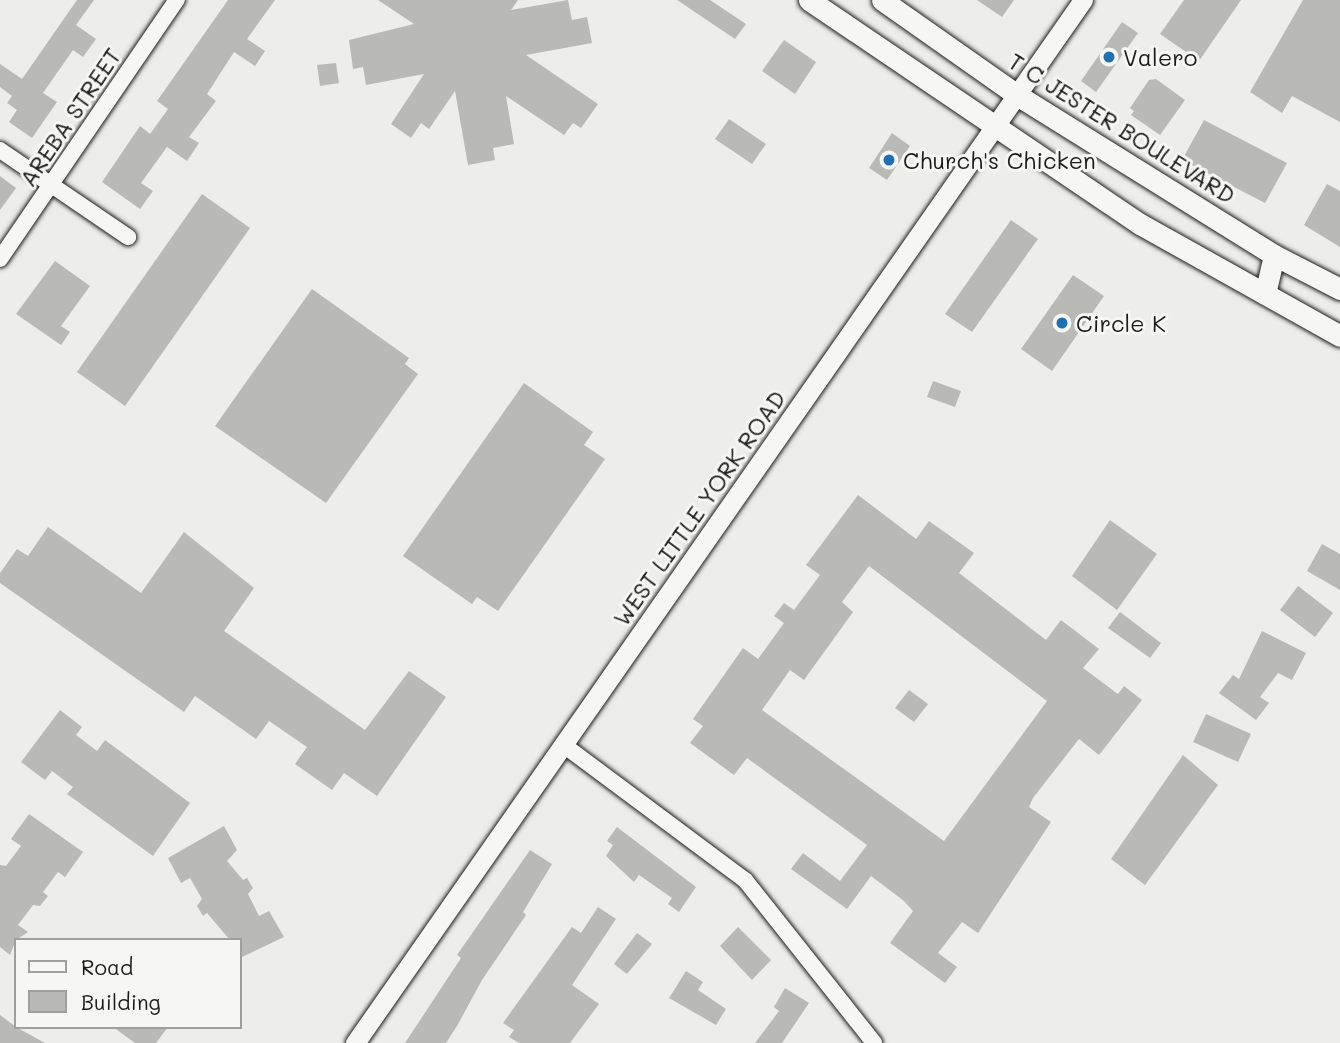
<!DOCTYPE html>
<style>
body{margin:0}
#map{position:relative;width:1340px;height:1043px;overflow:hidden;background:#edede9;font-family:Mali,sans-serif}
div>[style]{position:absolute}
.building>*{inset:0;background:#b9b9b6}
.roads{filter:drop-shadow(0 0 2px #1c1c1c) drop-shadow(0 0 2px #1c1c1c)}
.minor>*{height:16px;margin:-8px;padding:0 8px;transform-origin:8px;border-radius:8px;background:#f6f6f2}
.tertiary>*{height:19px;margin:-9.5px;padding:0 9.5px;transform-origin:9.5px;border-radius:9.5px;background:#f6f6f2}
.secondary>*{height:21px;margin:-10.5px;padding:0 10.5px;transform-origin:10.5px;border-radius:10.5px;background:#f6f6f2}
.dots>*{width:19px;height:19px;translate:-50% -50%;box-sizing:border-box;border:4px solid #f6f6f2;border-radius:50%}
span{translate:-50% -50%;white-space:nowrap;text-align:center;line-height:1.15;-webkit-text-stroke:6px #f6f6f2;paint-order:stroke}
.poi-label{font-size:23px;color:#1c1c1c}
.left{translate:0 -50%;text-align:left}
.street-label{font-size:23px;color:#1c1c1c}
.legend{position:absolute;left:14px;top:938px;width:228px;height:91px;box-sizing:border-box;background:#f6f6f2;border:2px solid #9f9f9c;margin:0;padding:9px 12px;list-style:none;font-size:21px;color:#1c1c1c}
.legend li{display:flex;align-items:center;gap:14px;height:35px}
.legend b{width:35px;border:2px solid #9f9f9c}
</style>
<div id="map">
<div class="building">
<div style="clip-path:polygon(77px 0,94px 0,76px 25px,96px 39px,83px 57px,73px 50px,43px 93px,57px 102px,32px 138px,9px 122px,17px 110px,7px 103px,12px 96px,0 87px,0 64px,22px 79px)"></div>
<div style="clip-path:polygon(228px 0,275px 0,247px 39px,265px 51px,255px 66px,234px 52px,207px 94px,216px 101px,189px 137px,199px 143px,187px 161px,167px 147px,141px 183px,153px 191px,140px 209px,102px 182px,140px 126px,150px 134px,168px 109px,157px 101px)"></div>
<div style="clip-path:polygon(378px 0,518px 0,511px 10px,568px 0,572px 20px,587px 17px,592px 43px,526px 55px,598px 104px,581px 128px,573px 123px,564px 135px,506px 96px,514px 144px,493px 148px,495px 160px,468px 165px,455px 91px,429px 129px,421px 123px,411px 138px,391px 124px,424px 74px,366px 85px,363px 67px,353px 69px,349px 40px,414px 24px)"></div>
<div style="clip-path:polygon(677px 0,710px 0,746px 24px,735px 39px)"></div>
<div style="clip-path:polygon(977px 0,1014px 0,1002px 17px)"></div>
<div style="clip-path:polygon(1184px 0,1241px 0,1199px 61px,1160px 34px)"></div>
<div style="clip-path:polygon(1303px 0,1340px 0,1340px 122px,1292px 96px,1282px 113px,1250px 92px)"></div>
<div style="clip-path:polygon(1122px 22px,1138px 33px,1096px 92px,1081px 81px)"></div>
<div style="clip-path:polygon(784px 40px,816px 62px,795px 94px,762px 71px)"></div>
<div style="clip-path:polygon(336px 63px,339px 83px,320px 86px,317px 65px)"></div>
<div style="clip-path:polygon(1156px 79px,1185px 100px,1160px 135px,1131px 115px,1134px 111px,1130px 108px,1149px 80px)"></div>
<div style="clip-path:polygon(729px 119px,766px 144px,752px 164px,715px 139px)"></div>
<div style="clip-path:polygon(1204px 120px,1287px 163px,1265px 203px,1182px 160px)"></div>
<div style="clip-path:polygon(892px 133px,910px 146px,887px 180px,869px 168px)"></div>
<div style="clip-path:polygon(0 176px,16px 188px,0 210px)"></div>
<div style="clip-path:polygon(1327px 184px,1340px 191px,1340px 247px,1304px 225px)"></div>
<div style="clip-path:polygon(202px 194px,250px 228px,125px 406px,77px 372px)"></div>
<div style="clip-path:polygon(1011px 220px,1038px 239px,972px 332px,945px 314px)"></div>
<div style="clip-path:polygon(55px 261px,90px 286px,61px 326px,70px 332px,61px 345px,16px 314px)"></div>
<div style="clip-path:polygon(1073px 275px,1104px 296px,1052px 371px,1021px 349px)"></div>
<div style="clip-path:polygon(312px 289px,409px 358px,405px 364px,418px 374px,326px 503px,215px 426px)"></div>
<div style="clip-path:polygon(933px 381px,961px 391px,955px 407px,927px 397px)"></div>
<div style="clip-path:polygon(524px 383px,593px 432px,584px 445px,605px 459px,498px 611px,477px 597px,472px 604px,403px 556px)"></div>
<div style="clip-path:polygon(evenodd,858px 495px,916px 539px,929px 521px,974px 553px,959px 573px,1046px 640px,1061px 620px,1099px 649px,1083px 668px,1118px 694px,1124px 686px,1142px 700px,1099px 755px,1079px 739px,1033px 798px,1029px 807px,1051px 822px,978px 933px,962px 922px,938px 953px,957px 967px,945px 983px,890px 943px,913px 911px,904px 901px,871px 876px,847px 909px,791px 869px,803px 853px,840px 881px,867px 845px,747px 758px,734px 775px,690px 743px,703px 726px,693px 719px,743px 648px,758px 659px,784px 623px,774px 616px,784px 603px,794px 610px,820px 575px,806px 565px,858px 495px,869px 566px,1047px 701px,944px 841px,762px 710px,790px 670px,804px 680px,853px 612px,842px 602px,869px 566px)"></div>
<div style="clip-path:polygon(1110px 520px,1157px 554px,1117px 610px,1072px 576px)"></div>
<div style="clip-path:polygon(48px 527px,141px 593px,184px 532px,254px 588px,224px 631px,365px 730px,409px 671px,446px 697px,377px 796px,344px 773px,332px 790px,295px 764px,307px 747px,269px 721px,256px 739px,195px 696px,184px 712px,0 583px,0 573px,17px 549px,28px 556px)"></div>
<div style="clip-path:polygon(1322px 544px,1340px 554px,1340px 590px,1307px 571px)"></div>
<div style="clip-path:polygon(1298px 586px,1333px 613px,1315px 637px,1280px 610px)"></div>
<div style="clip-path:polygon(1120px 612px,1161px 643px,1150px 658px,1108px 628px)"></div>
<div style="clip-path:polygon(1262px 631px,1306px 653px,1292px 680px,1278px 673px,1260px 697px,1269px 703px,1256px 720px,1219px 693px,1233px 675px,1239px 679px)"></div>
<div style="clip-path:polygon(909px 690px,928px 704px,914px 722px,895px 708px)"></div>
<div style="clip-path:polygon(60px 710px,82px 727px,76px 735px,97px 751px,105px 740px,190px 803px,153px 856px,67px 794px,73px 787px,52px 771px,45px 780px,21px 762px)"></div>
<div style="clip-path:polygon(1206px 714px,1251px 734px,1238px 762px,1193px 742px)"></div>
<div style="clip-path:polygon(1183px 755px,1218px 785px,1145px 885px,1111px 859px)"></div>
<div style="clip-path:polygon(29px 814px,83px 852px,65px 877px,58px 872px,43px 892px,48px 896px,40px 906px,33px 905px,18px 925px,28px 932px,16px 940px,10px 955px,0 947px,0 865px,6px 866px,21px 846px,11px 839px)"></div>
<div style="clip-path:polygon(224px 826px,237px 850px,227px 861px,243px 880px,247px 878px,253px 888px,248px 894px,259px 916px,269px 911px,284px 937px,240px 958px,240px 940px,230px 940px,207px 913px,203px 916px,197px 906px,202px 899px,190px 878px,181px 883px,168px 858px)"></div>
<div style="clip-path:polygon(617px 827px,696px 887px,679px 912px,668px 904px,672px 898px,639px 875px,634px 882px,606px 856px,613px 845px,607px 841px)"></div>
<div style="clip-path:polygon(530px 850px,552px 864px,523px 912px,526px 915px,482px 980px,457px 1026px,446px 1043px,405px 1043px,461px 958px,457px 955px)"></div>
<div style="clip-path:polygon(598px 907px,616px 919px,572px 985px,599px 1004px,570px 1043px,519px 1043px,509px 1037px,514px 1030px,503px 1023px,572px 927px,581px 933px)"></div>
<div style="clip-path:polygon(738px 927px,771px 960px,752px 980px,720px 946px)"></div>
<div style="clip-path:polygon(637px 933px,652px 944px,627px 974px,614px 964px)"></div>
<div style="clip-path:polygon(686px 971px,703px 982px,698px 990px,726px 1009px,716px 1025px,669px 998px)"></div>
<div style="clip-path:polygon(785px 988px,809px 1003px,782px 1043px,755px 1043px,779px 1011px,774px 1007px)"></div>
<div style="clip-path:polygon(0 1015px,16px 1027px,45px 1043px,0 1043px)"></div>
<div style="clip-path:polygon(113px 1027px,168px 1027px,156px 1043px,135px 1043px)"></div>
</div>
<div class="roads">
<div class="minor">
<div style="left:0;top:150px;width:155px;rotate:34.2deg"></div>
<div style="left:0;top:259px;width:314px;rotate:-55.7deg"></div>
<div style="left:565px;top:746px;width:224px;rotate:36.7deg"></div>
<div style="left:745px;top:880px;width:208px;rotate:51.6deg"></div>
</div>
<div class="tertiary">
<div style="left:355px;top:1043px;width:1272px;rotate:-55.09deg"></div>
</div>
<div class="secondary">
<div style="left:809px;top:0;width:400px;rotate:34.1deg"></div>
<div style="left:1140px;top:224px;width:229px;rotate:29.2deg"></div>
<div style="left:882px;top:0;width:165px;rotate:35.1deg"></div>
<div style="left:1017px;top:95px;width:303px;rotate:31.9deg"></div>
<div style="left:1274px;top:255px;width:74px;rotate:27.3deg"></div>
<div style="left:1265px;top:294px;width:40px;rotate:-77deg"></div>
</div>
</div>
<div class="dots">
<div style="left:1109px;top:57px;background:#1f6fb2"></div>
<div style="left:889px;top:160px;background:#1f6fb2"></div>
<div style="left:1062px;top:323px;background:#1f6fb2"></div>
</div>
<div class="poi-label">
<span class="left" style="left:1123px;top:57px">Valero</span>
<span class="left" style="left:903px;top:160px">Church's Chicken</span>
<span class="left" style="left:1076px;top:323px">Circle K</span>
</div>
<div class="street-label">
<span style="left:70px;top:117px;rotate:-56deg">AREBA STREET</span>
<span style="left:1122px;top:128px;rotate:32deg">T C JESTER BOULEVARD</span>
<span style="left:699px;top:508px;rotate:-55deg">WEST LITTLE YORK ROAD</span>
</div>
<ul class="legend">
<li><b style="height:9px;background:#f6f6f2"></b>Road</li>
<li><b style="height:19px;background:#b9b9b6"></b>Building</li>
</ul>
</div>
